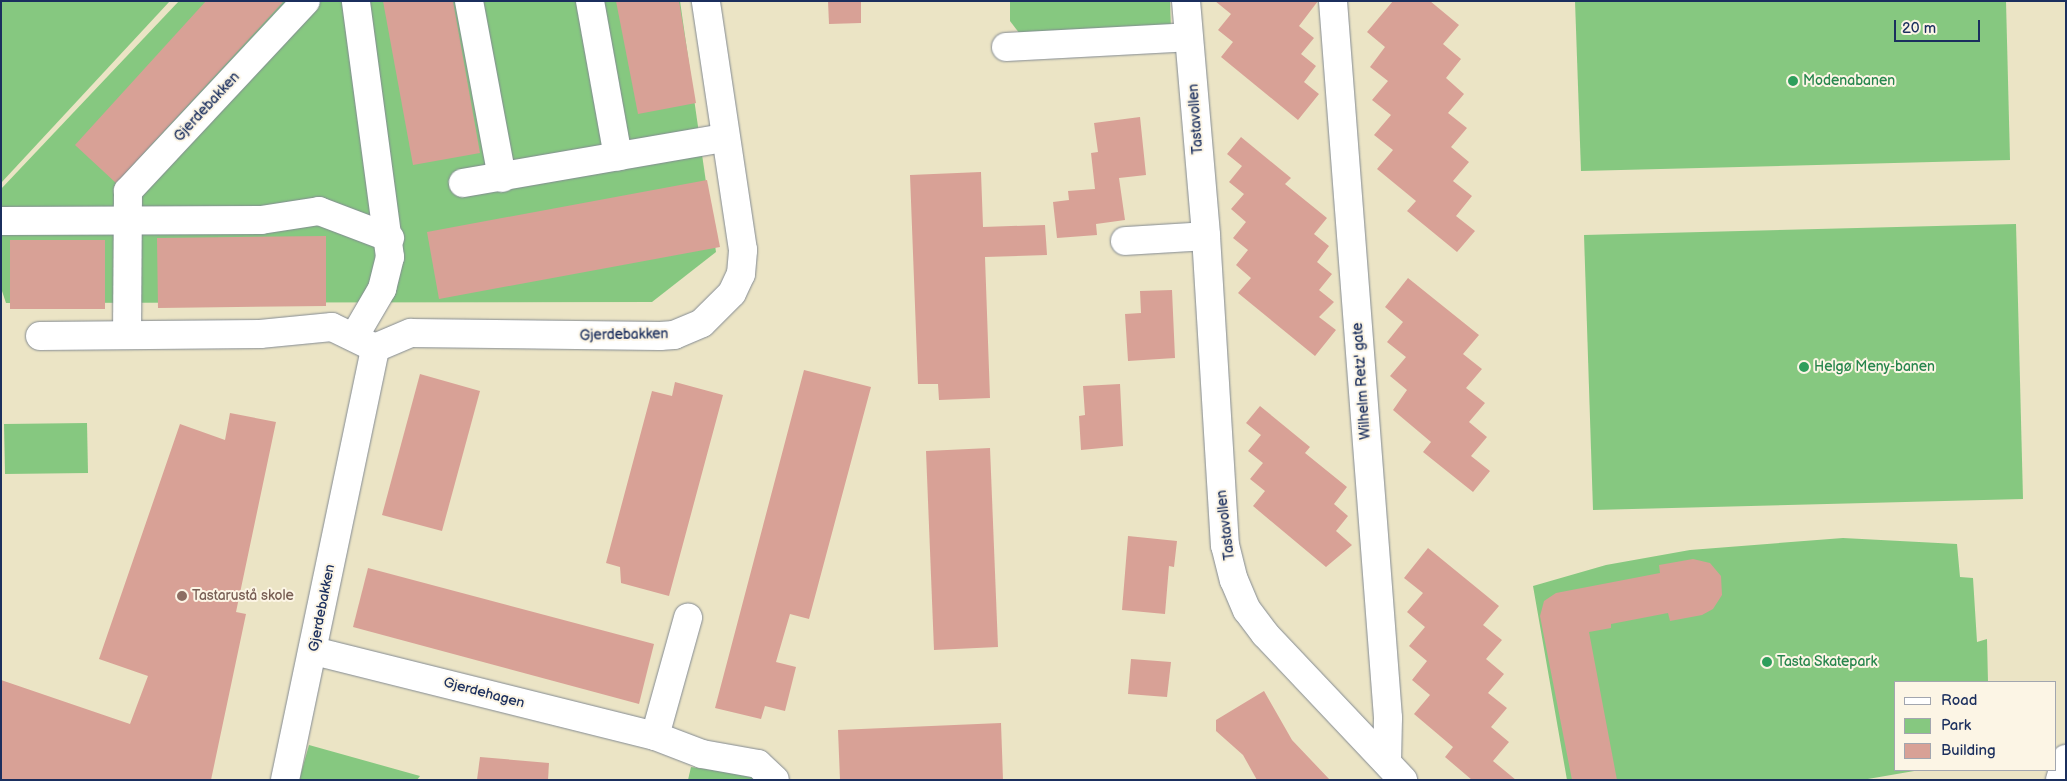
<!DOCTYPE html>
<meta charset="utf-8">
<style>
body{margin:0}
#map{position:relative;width:2067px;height:781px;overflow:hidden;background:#ebe4c5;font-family:"Balsamiq Sans",sans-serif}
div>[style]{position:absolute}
.green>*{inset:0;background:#86c880}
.building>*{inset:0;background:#d8a196}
.roads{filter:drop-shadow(0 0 1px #838a92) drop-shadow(0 0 1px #838a92)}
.minor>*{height:28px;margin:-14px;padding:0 14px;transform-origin:14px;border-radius:14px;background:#fff}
.dots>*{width:14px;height:14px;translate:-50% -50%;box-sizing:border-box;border:2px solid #fcf5e5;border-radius:50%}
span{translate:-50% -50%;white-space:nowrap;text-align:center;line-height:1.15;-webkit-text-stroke:4px #fcf5e5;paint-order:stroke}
.leisure-label{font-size:14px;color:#27864d}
.left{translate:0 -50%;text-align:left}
.street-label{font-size:14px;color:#1b2f5e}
.education-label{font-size:14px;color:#785e54}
.frame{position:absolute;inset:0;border:2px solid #1b2f5e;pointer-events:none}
.legend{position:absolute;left:1894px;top:681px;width:162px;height:90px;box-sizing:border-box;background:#fcf5e5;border:1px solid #a2a6af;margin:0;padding:6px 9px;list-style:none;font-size:15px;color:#1b2f5e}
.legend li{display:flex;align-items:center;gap:10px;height:25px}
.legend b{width:25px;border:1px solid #a2a6af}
.scale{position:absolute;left:1894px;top:20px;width:86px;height:22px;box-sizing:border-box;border:2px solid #1b2f5e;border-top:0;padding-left:6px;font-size:15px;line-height:18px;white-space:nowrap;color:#1b2f5e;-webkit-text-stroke:4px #fcf5e5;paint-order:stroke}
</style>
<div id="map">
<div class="green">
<div style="clip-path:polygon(1px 1px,170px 1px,1px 183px)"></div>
<div style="clip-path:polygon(179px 1px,680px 1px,716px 252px,652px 302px,6px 303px,1px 288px,1px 189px)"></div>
<div style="clip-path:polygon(1010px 1px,1170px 1px,1171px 31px,1023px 38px,1010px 21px)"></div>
<div style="clip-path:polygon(1575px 1px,2006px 1px,2010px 160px,1581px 171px)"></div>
<div style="clip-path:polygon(2016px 224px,2023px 499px,1593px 510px,1584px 235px)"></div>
<div style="clip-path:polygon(87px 423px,88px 473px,5px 474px,4px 424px)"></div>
<div style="clip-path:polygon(1843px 538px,1957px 544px,1960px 577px,1973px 578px,1977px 642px,1987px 639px,1988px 682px,1896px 682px,1896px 770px,1920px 770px,1862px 780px,1567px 780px,1533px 586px,1606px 565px,1690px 550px)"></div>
<div style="clip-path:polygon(309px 745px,420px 776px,417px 780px,299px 780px)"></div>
<div style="clip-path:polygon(691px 767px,756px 776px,759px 780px,688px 780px)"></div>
</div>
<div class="building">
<div style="clip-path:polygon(206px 1px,284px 1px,116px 183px,75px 145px)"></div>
<div style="clip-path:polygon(383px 1px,453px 1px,480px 153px,413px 165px)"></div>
<div style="clip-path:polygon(616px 1px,679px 1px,696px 103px,638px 114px)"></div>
<div style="clip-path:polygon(828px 1px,861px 1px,861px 23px,829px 24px)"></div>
<div style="clip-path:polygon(1215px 1px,1318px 1px,1299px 26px,1314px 38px,1301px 54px,1316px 66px,1304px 82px,1319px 94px,1298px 120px,1221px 57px,1233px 42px,1218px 30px,1231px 14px)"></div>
<div style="clip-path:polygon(1393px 1px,1430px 1px,1459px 25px,1443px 44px,1461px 59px,1446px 78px,1464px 94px,1448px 113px,1467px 128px,1451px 147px,1469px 162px,1453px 181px,1472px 196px,1456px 216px,1475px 231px,1457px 252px,1407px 211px,1416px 201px,1377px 169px,1393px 150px,1374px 135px,1391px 115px,1372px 100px,1388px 81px,1370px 67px,1385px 47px,1367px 32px)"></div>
<div style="clip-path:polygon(1140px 117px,1146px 175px,1119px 178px,1125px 220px,1096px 224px,1097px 235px,1057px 238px,1053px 202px,1069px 200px,1068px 191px,1095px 189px,1091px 153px,1098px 152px,1094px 123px)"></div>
<div style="clip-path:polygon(1241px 137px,1291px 178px,1285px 184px,1327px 218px,1314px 234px,1329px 246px,1317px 262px,1332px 274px,1319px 290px,1334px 302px,1319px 317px,1336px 330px,1315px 356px,1238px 293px,1251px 278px,1236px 265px,1248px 250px,1233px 238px,1246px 222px,1231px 209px,1244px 194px,1229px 182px,1242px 166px,1227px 154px)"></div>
<div style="clip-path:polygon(981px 172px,983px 227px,1045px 225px,1047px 255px,985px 257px,990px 398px,939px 400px,938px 384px,918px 384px,910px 175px)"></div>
<div style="clip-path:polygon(707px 180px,720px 247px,439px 299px,427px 232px)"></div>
<div style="clip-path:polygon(326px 236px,326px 306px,158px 308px,157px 238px)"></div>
<div style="clip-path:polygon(10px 240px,105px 240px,105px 309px,10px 309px)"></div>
<div style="clip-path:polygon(1408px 278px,1479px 335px,1463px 354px,1482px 369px,1466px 388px,1485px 403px,1469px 422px,1487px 437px,1471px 456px,1490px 471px,1473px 492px,1423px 452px,1431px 442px,1393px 410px,1407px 390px,1390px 376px,1406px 357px,1387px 342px,1403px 322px,1385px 307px)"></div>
<div style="clip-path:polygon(1172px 290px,1175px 358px,1128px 361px,1125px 314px,1141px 313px,1140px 291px)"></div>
<div style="clip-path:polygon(804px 370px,871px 387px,809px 619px,790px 614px,776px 662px,796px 667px,785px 711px,765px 706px,761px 719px,715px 708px)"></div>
<div style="clip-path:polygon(420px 374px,480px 391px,442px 531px,382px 515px)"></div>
<div style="clip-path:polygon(675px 382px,723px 395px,669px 596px,621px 583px,620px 567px,606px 563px,652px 391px,672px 396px)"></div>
<div style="clip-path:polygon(1120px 384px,1123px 446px,1081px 450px,1079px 416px,1085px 415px,1083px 386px)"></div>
<div style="clip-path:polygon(1260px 406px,1310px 447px,1305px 453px,1347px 487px,1334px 504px,1348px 516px,1336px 531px,1352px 545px,1326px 567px,1253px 506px,1265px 491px,1250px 479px,1263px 463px,1248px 451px,1261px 435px,1246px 423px)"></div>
<div style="clip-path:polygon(230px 413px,276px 422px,236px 612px,246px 614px,211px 780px,1px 780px,1px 680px,130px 724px,148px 676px,99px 659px,180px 424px,225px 440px)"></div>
<div style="clip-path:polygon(990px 448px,998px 647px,934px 650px,926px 451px)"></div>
<div style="clip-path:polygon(1128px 536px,1177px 541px,1174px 567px,1169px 566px,1165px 614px,1122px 610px)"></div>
<div style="clip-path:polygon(1428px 548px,1499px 606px,1483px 625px,1502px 640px,1486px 659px,1504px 674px,1488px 693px,1507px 708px,1491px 727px,1509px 742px,1493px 761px,1516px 780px,1472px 780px,1445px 757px,1453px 747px,1414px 714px,1430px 695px,1412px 680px,1427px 661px,1409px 646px,1425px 627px,1407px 612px,1423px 593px,1404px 578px)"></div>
<div style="clip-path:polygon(1693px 559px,1710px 563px,1721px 576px,1722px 595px,1713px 609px,1702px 615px,1670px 621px,1668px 613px,1611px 624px,1611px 628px,1589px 632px,1617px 780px,1572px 780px,1540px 616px,1544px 601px,1556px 593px,1660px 573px,1659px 565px)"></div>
<div style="clip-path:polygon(368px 568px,654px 644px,639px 704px,353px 627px)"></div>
<div style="clip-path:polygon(1131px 659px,1171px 662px,1167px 697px,1128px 694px)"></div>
<div style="clip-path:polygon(1264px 691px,1292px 740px,1330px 780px,1257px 780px,1243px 755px,1216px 731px,1216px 720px)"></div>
<div style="clip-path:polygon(1001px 723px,1003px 780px,840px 780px,838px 730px)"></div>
<div style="clip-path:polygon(480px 757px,549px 763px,548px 780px,477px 780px)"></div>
</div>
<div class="roads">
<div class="minor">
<div style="left:469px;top:1px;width:180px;rotate:79.4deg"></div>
<div style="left:590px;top:1px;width:158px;rotate:79.8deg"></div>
<div style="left:1186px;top:1px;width:236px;rotate:85.1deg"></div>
<div style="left:1206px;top:236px;width:310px;rotate:86.5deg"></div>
<div style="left:1225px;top:545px;width:36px;rotate:76deg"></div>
<div style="left:1234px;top:580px;width:33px;rotate:67deg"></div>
<div style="left:1247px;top:610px;width:30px;rotate:53deg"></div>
<div style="left:1265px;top:634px;width:201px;rotate:46.6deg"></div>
<div style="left:1333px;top:1px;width:719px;rotate:85.61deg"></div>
<div style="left:1388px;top:718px;width:44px;rotate:91.3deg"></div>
<div style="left:1006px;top:47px;width:182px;rotate:-3.1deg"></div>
<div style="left:463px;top:183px;width:265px;rotate:-9.8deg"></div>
<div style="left:1px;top:221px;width:260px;rotate:-0.2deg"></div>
<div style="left:261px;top:220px;width:59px;rotate:-8.8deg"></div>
<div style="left:319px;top:211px;width:76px;rotate:20.8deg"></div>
<div style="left:1125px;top:241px;width:81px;rotate:-3.5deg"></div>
<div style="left:127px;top:335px;width:144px;rotate:-89.6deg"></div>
<div style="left:128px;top:191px;width:260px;rotate:-46.9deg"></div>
<div style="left:40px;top:336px;width:220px;rotate:-0.5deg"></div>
<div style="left:260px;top:334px;width:72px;rotate:-5.6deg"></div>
<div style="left:332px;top:327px;width:48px;rotate:26deg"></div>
<div style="left:375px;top:348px;width:39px;rotate:-23deg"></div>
<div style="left:411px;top:333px;width:249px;rotate:0.7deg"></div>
<div style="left:660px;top:336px;width:14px;rotate:-4deg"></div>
<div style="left:674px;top:335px;width:30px;rotate:-23deg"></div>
<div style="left:702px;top:323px;width:42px;rotate:-45deg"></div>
<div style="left:732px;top:293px;width:21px;rotate:-65deg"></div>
<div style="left:741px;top:274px;width:24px;rotate:-85deg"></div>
<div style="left:743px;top:250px;width:252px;rotate:-98.5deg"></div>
<div style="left:354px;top:337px;width:56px;rotate:-59.7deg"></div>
<div style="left:382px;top:289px;width:33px;rotate:-76deg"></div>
<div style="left:390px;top:257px;width:258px;rotate:-97.6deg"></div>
<div style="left:314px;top:651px;width:351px;rotate:14deg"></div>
<div style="left:655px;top:736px;width:50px;rotate:21deg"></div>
<div style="left:702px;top:754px;width:57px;rotate:10.1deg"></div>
<div style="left:758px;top:764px;width:23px;rotate:43deg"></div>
<div style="left:655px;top:736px;width:123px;rotate:-74.4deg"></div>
<div style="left:285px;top:780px;width:441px;rotate:-78.2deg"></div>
<div style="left:2060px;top:780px;width:22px;rotate:-74deg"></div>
</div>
</div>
<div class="dots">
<div style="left:1793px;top:81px;background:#2e9e5b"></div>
<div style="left:1804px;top:367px;background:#2e9e5b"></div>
<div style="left:182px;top:596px;background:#8d6e63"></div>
<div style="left:1767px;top:662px;background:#2e9e5b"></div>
</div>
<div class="leisure-label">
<span class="left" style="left:1803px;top:81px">Modenabanen</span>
<span class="left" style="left:1814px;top:367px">Helgø Meny-banen</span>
<span class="left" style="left:1777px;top:662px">Tasta Skatepark</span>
</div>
<div class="street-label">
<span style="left:207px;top:107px;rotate:-47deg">Gjerdebakken</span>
<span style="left:1196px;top:119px;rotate:-94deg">Tastavollen</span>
<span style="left:624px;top:335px;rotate:-1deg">Gjerdebakken</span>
<span style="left:1362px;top:381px;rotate:-94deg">Wilhelm Retz' gate</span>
<span style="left:1226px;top:525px;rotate:-97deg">Tastavollen</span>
<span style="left:322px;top:608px;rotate:-79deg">Gjerdebakken</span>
<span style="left:484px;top:693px;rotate:15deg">Gjerdehagen</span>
</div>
<div class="education-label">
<span class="left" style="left:192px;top:596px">Tastarustå skole</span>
</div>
<div class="frame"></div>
<ul class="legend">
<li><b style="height:6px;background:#fff"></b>Road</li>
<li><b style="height:14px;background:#86c880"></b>Park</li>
<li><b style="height:14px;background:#d8a196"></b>Building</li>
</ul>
<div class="scale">20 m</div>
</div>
